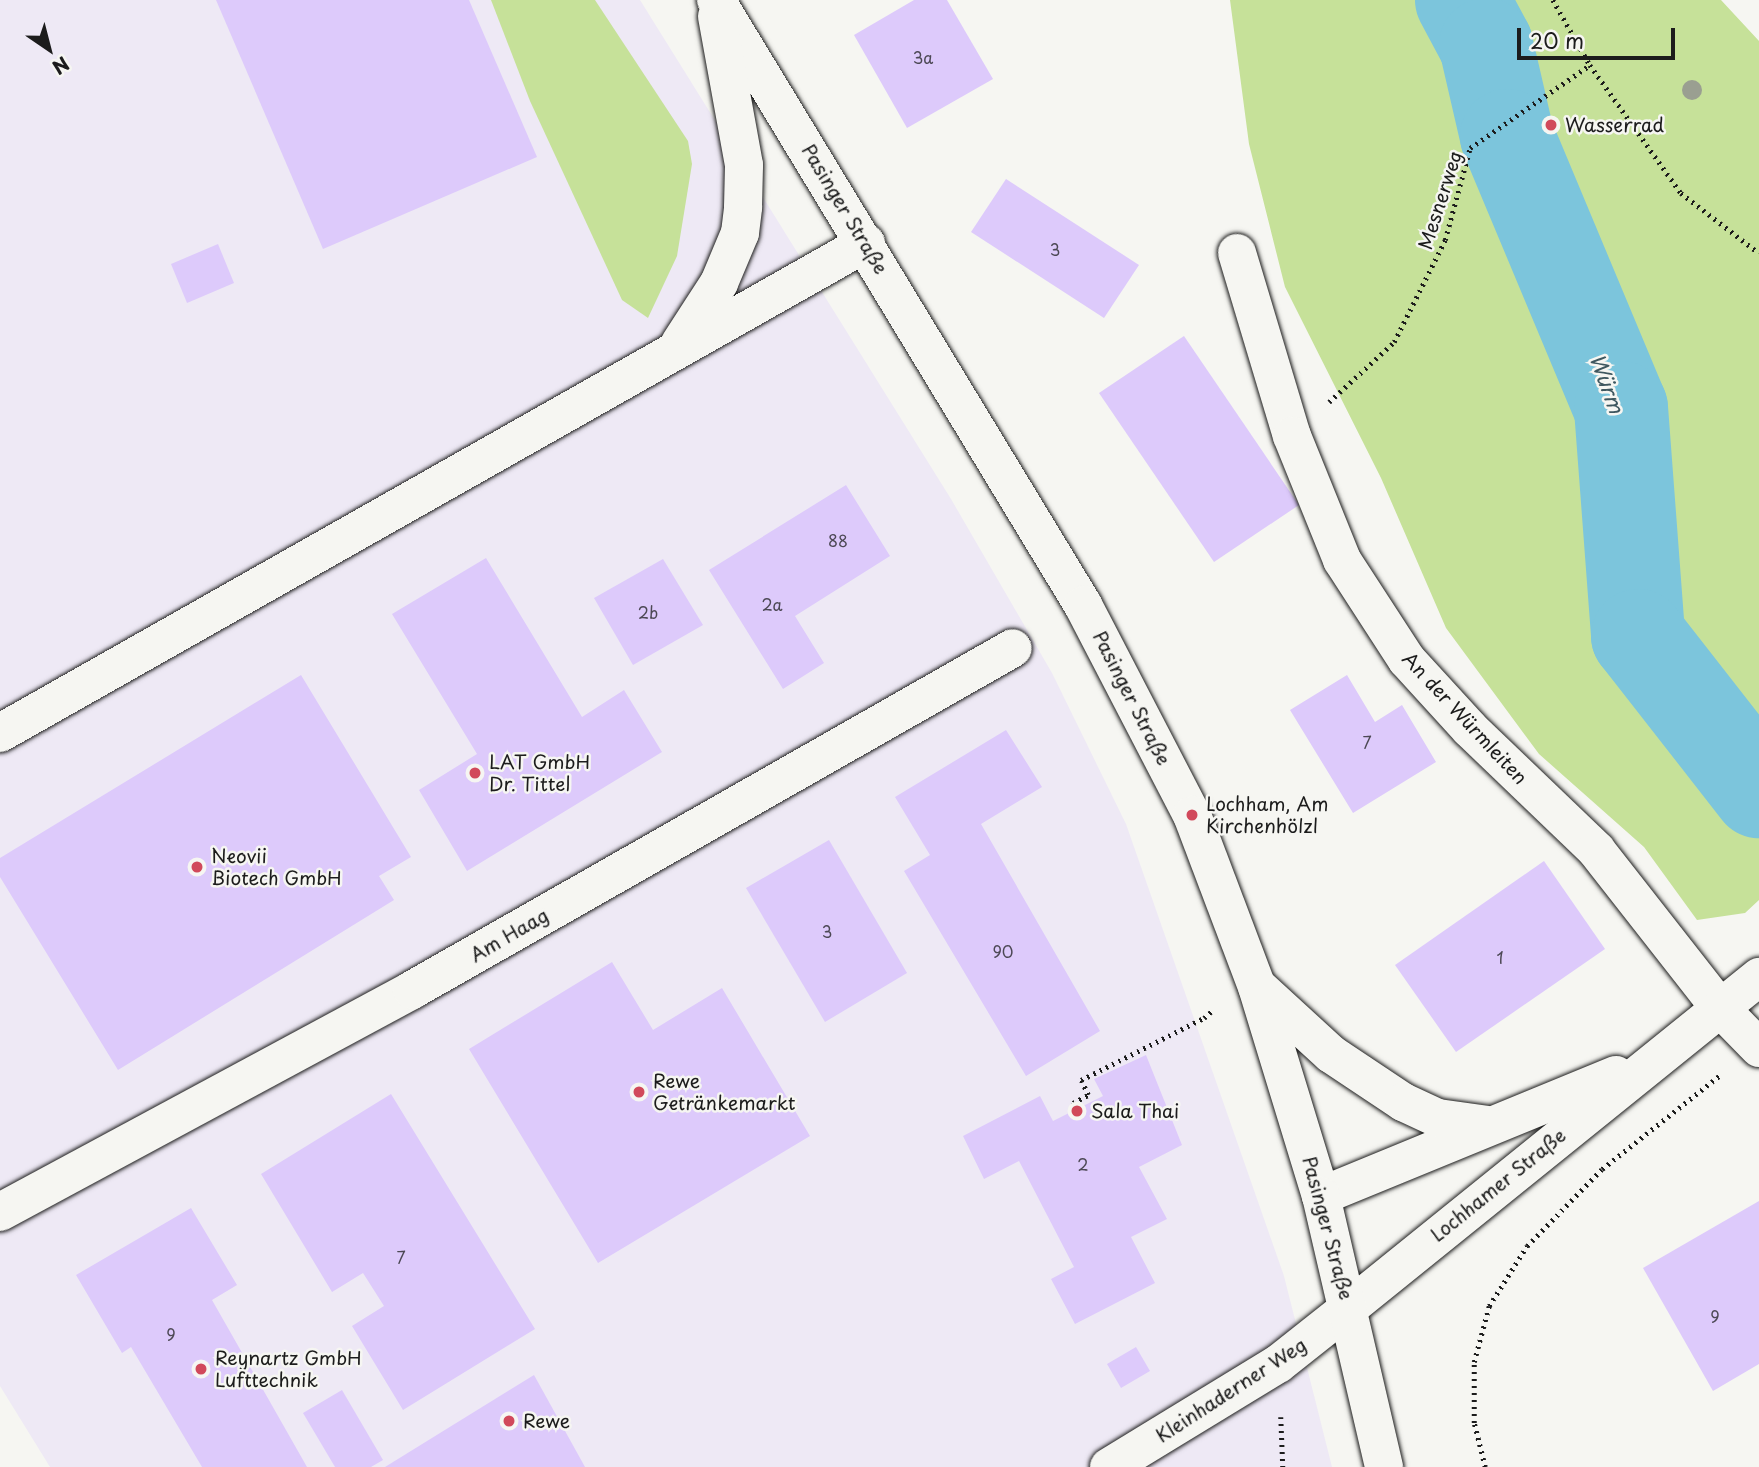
<!DOCTYPE html>
<meta charset="utf-8">
<style>
body{margin:0}
#map{position:relative;width:1759px;height:1467px;overflow:hidden;background:#f6f6f2;font-family:"Playpen Sans",sans-serif}
div>[style]{position:absolute}
.built>*{inset:0;background:#eee9f5}
.green>*{inset:0;background:#c6e199}
.river>*{height:94px;margin:-47px;padding:0 47px;transform-origin:47px;border-radius:47px;background:#7cc5dc}
.building>*{inset:0;background:#ddcafb}
.path>*{height:4.5px;margin-top:-2.25px;transform-origin:0;background:repeating-linear-gradient(90deg,#1c1c1c 0 2px,transparent 0 7px)}
.roads{filter:drop-shadow(0 0 2px #1c1c1c) drop-shadow(0 0 2px #1c1c1c)}
.minor>*{height:38px;margin:-19px;padding:0 19px;transform-origin:19px;border-radius:19px;background:#f6f6f2}
.tertiary>*{height:38px;margin:-19px;padding:0 19px;transform-origin:19px;border-radius:19px;background:#f6f6f2}
.secondary>*{height:38px;margin:-19px;padding:0 19px;transform-origin:19px;border-radius:19px;background:#f6f6f2}
.trees>*{width:20px;height:20px;margin:-10px;border-radius:50%;background:#9a9f91}
.dots>*{width:19px;height:19px;translate:-50% -50%;box-sizing:border-box;border:4px solid #f6f6f2;border-radius:50%}
span{translate:-50% -50%;white-space:nowrap;text-align:center;line-height:1.15;-webkit-text-stroke:5px #f6f6f2;paint-order:stroke}
.number-label{font-size:16px;color:#4c4854}
.number-label span{-webkit-text-stroke-width:0}
.poi-label{font-size:19px;color:#1c1c1c}
.left{translate:0 -50%;text-align:left}
.street-label{font-size:19px;color:#1c1c1c}
.water-label{font-size:21px;color:#3e575f;font-style:italic}
.north{position:absolute;left:14px;top:14px;width:70px;height:70px;-webkit-text-stroke:5px #f6f6f2;paint-order:stroke;rotate:145deg;font-size:19px;font-weight:700;line-height:28px;text-align:center;color:#1c1c1c}
.north::after{content:'';display:block;margin:auto;width:24px;height:32px;background:#1c1c1c;clip-path:polygon(50% 0,100% 100%,50% 72%,0 100%)}
.scale{position:absolute;left:1517px;top:28px;width:158px;height:32px;box-sizing:border-box;border:4px solid #1c1c1c;border-top:0;padding-left:9px;font-size:21px;line-height:24px;white-space:nowrap;color:#1c1c1c;-webkit-text-stroke:5px #f6f6f2;paint-order:stroke}
</style>
<div id="map">
<div class="built">
<div style="clip-path:polygon(0 0,640px 0,951px 499px,1052px 673px,1126px 824px,1284px 1276px,1332px 1467px,50px 1467px,0 1386px)"></div>
</div>
<div class="green">
<div style="clip-path:polygon(491px 0,595px 0,688px 141px,692px 164px,677px 256px,648px 318px,622px 300px,530px 101px)"></div>
<div style="clip-path:polygon(1230px 0,1721px 0,1759px 41px,1759px 900px,1745px 913px,1697px 920px,1644px 847px,1539px 754px,1446px 628px,1381px 478px,1285px 287px,1249px 144px)"></div>
</div>
<div class="river">
<div style="left:1462px;top:0;width:51px;rotate:61.9deg"></div>
<div style="left:1486px;top:45px;width:93px;rotate:77deg"></div>
<div style="left:1507px;top:136px;width:295px;rotate:67.3deg"></div>
<div style="left:1621px;top:408px;width:229px;rotate:85.7deg"></div>
<div style="left:1638px;top:636px;width:197px;rotate:52deg"></div>
</div>
<div class="building">
<div style="clip-path:polygon(216px 0,469px 0,537px 157px,323px 249px)"></div>
<div style="clip-path:polygon(914px 0,947px 0,993px 79px,907px 128px,854px 35px)"></div>
<div style="clip-path:polygon(1006px 179px,1139px 265px,1104px 318px,971px 232px)"></div>
<div style="clip-path:polygon(218px 244px,234px 283px,187px 303px,171px 264px)"></div>
<div style="clip-path:polygon(1184px 336px,1299px 505px,1214px 562px,1099px 393px)"></div>
<div style="clip-path:polygon(846px 485px,890px 556px,795px 616px,824px 663px,783px 689px,709px 570px)"></div>
<div style="clip-path:polygon(486px 558px,582px 717px,624px 690px,662px 752px,467px 871px,419px 790px,477px 754px,392px 614px)"></div>
<div style="clip-path:polygon(663px 559px,703px 625px,633px 665px,594px 598px)"></div>
<div style="clip-path:polygon(301px 675px,411px 857px,379px 876px,394px 900px,118px 1070px,0 877px,0 858px)"></div>
<div style="clip-path:polygon(1347px 675px,1375px 722px,1402px 705px,1436px 762px,1353px 813px,1290px 710px)"></div>
<div style="clip-path:polygon(1006px 730px,1042px 787px,981px 824px,1100px 1031px,1026px 1076px,904px 871px,930px 855px,895px 797px)"></div>
<div style="clip-path:polygon(829px 840px,907px 973px,825px 1022px,746px 888px)"></div>
<div style="clip-path:polygon(1544px 861px,1605px 949px,1456px 1052px,1395px 965px)"></div>
<div style="clip-path:polygon(612px 962px,653px 1030px,722px 988px,810px 1136px,598px 1263px,469px 1049px)"></div>
<div style="clip-path:polygon(1146px 1055px,1182px 1145px,1139px 1167px,1167px 1219px,1131px 1237px,1155px 1283px,1075px 1324px,1051px 1279px,1074px 1267px,1019px 1161px,984px 1179px,963px 1136px,1040px 1096px,1053px 1121px,1103px 1096px,1094px 1079px)"></div>
<div style="clip-path:polygon(391px 1094px,535px 1329px,403px 1410px,352px 1326px,384px 1306px,363px 1273px,332px 1292px,261px 1174px)"></div>
<div style="clip-path:polygon(1759px 1201px,1759px 1364px,1713px 1391px,1643px 1268px)"></div>
<div style="clip-path:polygon(191px 1208px,237px 1285px,212px 1300px,307px 1467px,202px 1467px,131px 1347px,122px 1353px,76px 1275px)"></div>
<div style="clip-path:polygon(1136px 1347px,1150px 1371px,1121px 1388px,1107px 1364px)"></div>
<div style="clip-path:polygon(534px 1375px,585px 1467px,385px 1467px)"></div>
<div style="clip-path:polygon(342px 1390px,383px 1460px,371px 1467px,335px 1467px,303px 1413px)"></div>
</div>
<div class="path">
<div style="left:1553px;top:0;width:75px;rotate:60.4deg"></div>
<div style="left:1590px;top:65px;width:157px;rotate:54.6deg"></div>
<div style="left:1681px;top:193px;width:98px;rotate:37.6deg"></div>
<div style="left:1329px;top:402px;width:88px;rotate:-42.7deg"></div>
<div style="left:1394px;top:342px;width:114px;rotate:-63.4deg"></div>
<div style="left:1445px;top:240px;width:95px;rotate:-74.8deg"></div>
<div style="left:1470px;top:148px;width:146px;rotate:-34.7deg"></div>
<div style="left:1076px;top:1109px;width:7px;rotate:-117deg"></div>
<div style="left:1073px;top:1103px;width:17px;rotate:-28deg"></div>
<div style="left:1088px;top:1095px;width:17px;rotate:-115deg"></div>
<div style="left:1081px;top:1080px;width:138px;rotate:-26.8deg"></div>
<div style="left:1204px;top:1018px;width:13px;rotate:-42deg"></div>
<div style="left:1281px;top:1417px;width:50px;rotate:87.7deg"></div>
<div style="left:1485px;top:1467px;width:45px;rotate:-104deg"></div>
<div style="left:1474px;top:1423px;width:61px;rotate:-90deg"></div>
<div style="left:1474px;top:1362px;width:58px;rotate:-75deg"></div>
<div style="left:1489px;top:1306px;width:71px;rotate:-57.7deg"></div>
<div style="left:1527px;top:1246px;width:107px;rotate:-45.8deg"></div>
<div style="left:1602px;top:1169px;width:151px;rotate:-38.5deg"></div>
</div>
<div class="roads">
<div class="minor">
<div style="left:1237px;top:253px;width:191px;rotate:73.3deg"></div>
<div style="left:1292px;top:436px;width:134px;rotate:68deg"></div>
<div style="left:1342px;top:560px;width:119px;rotate:57deg"></div>
<div style="left:1407px;top:660px;width:93px;rotate:47.6deg"></div>
<div style="left:1470px;top:729px;width:175px;rotate:43.8deg"></div>
<div style="left:1596px;top:850px;width:201px;rotate:51.9deg"></div>
<div style="left:1720px;top:1008px;width:56px;rotate:45.7deg"></div>
<div style="left:0;top:1212px;width:468px;rotate:-28.3deg"></div>
<div style="left:412px;top:990px;width:691px;rotate:-29.64deg"></div>
<div style="left:1109px;top:1467px;width:198px;rotate:-31.4deg"></div>
<div style="left:1278px;top:1364px;width:92px;rotate:-38.4deg"></div>
</div>
<div class="tertiary">
<div style="left:1321px;top:1196px;width:319px;rotate:-22.3deg"></div>
<div style="left:1350px;top:1307px;width:526px;rotate:-38.9deg"></div>
</div>
<div class="secondary">
<div style="left:716px;top:0;width:708px;rotate:58.76deg"></div>
<div style="left:1083px;top:605px;width:237px;rotate:62.6deg"></div>
<div style="left:1192px;top:815px;width:184px;rotate:69.3deg"></div>
<div style="left:1257px;top:987px;width:219px;rotate:73deg"></div>
<div style="left:1321px;top:1196px;width:278px;rotate:76.9deg"></div>
<div style="left:680px;top:343px;width:72px;rotate:-57deg"></div>
<div style="left:719px;top:283px;width:54px;rotate:-67.2deg"></div>
<div style="left:740px;top:233px;width:26px;rotate:-83deg"></div>
<div style="left:743px;top:207px;width:42px;rotate:-88.6deg"></div>
<div style="left:744px;top:165px;width:151px;rotate:-100.3deg"></div>
<div style="left:0;top:733px;width:995px;rotate:-29.5deg"></div>
<div style="left:1259px;top:988px;width:98px;rotate:42.5deg"></div>
<div style="left:1331px;top:1054px;width:87px;rotate:33.7deg"></div>
<div style="left:1403px;top:1102px;width:38px;rotate:25deg"></div>
<div style="left:1438px;top:1118px;width:49px;rotate:8.1deg"></div>
</div>
</div>
<div class="trees">
<div style="left:1692px;top:90px"></div>
</div>
<div class="dots">
<div style="left:1551px;top:125px;background:#d1495b"></div>
<div style="left:475px;top:773px;background:#d1495b"></div>
<div style="left:1192px;top:815px;background:#d1495b"></div>
<div style="left:197px;top:867px;background:#d1495b"></div>
<div style="left:639px;top:1092px;background:#d1495b"></div>
<div style="left:1077px;top:1111px;background:#d1495b"></div>
<div style="left:201px;top:1369px;background:#d1495b"></div>
<div style="left:509px;top:1421px;background:#d1495b"></div>
</div>
<div class="number-label">
<span style="left:923px;top:57px">3a</span>
<span style="left:1055px;top:249px">3</span>
<span style="left:838px;top:540px">88</span>
<span style="left:772px;top:604px">2a</span>
<span style="left:648px;top:612px">2b</span>
<span style="left:1367px;top:742px">7</span>
<span style="left:827px;top:931px">3</span>
<span style="left:1003px;top:951px">90</span>
<span style="left:1500px;top:957px">1</span>
<span style="left:1083px;top:1164px">2</span>
<span style="left:401px;top:1257px">7</span>
<span style="left:1715px;top:1316px">9</span>
<span style="left:171px;top:1334px">9</span>
</div>
<div class="poi-label">
<span class="left" style="left:1565px;top:125px">Wasserrad</span>
<span class="left" style="left:489px;top:773px">LAT GmbH<br>Dr. Tittel</span>
<span class="left" style="left:1206px;top:815px">Lochham, Am<br>Kirchenhölzl</span>
<span class="left" style="left:211px;top:867px">Neovii<br>Biotech GmbH</span>
<span class="left" style="left:653px;top:1092px">Rewe<br>Getränkemarkt</span>
<span class="left" style="left:1091px;top:1111px">Sala Thai</span>
<span class="left" style="left:215px;top:1369px">Reynartz GmbH<br>Lufttechnik</span>
<span class="left" style="left:523px;top:1421px">Rewe</span>
</div>
<div class="street-label">
<span style="left:1440px;top:200px;rotate:-72deg">Mesnerweg</span>
<span style="left:845px;top:209px;rotate:59deg">Pasinger Straße</span>
<span style="left:1132px;top:698px;rotate:63deg">Pasinger Straße</span>
<span style="left:1465px;top:718px;rotate:47deg">An der Würmleiten</span>
<span style="left:509px;top:935px;rotate:-30deg">Am Haag</span>
<span style="left:1498px;top:1185px;rotate:-39deg">Lochhamer Straße</span>
<span style="left:1328px;top:1228px;rotate:75deg">Pasinger Straße</span>
<span style="left:1231px;top:1390px;rotate:-33deg">Kleinhaderner Weg</span>
</div>
<div class="water-label">
<span style="left:1608px;top:383px;rotate:70deg">Würm</span>
</div>
<div class="north">N</div>
<div class="scale">20 m</div>
</div>
